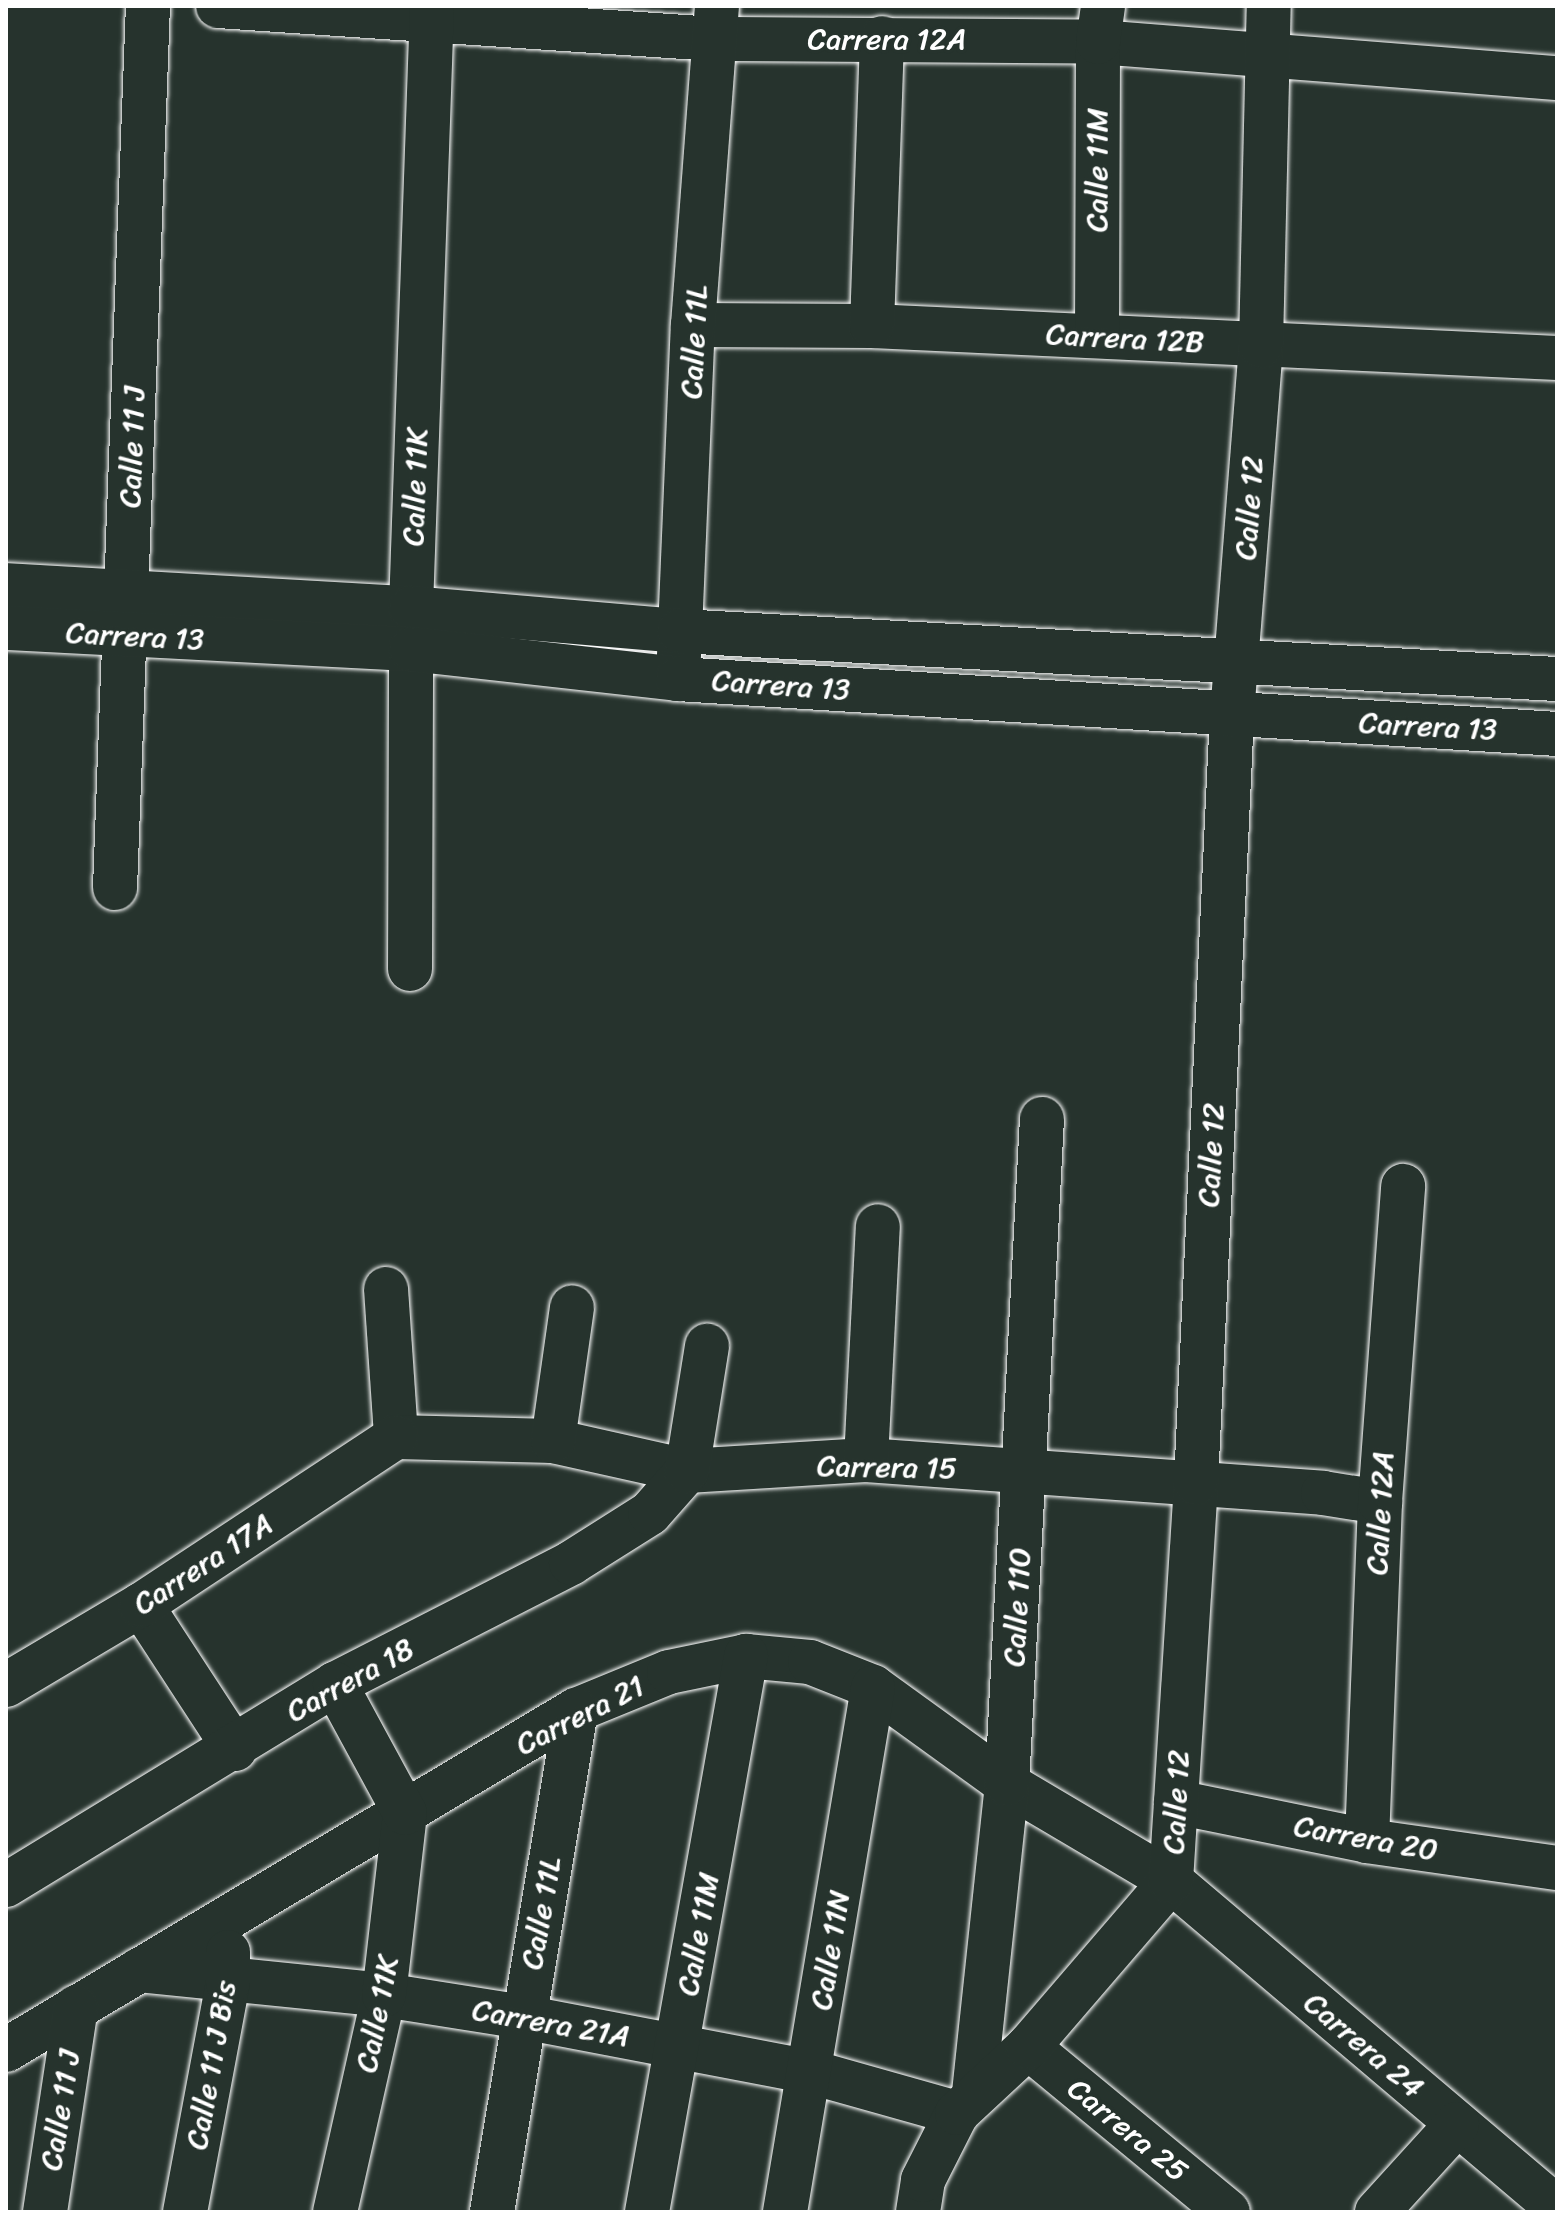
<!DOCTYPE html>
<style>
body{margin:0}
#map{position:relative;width:1563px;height:2218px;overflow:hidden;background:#26332d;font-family:Sriracha,sans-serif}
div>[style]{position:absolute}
.roads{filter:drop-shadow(0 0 2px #fff) drop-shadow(0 0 2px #fff)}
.minor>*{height:44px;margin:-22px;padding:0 22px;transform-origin:22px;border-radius:22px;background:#26332d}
.tertiary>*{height:44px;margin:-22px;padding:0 22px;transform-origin:22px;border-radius:22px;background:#26332d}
span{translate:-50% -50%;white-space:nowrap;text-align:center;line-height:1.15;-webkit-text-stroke:7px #26332d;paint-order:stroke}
.street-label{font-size:30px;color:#fff}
.frame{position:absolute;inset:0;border:8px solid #fff;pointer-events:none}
</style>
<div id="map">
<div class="roads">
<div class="minor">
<div style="left:218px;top:6px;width:499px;rotate:3.8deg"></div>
<div style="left:716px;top:39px;width:382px;rotate:0.4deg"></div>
<div style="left:1098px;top:42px;width:460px;rotate:4.5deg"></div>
<div style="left:693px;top:325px;width:179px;rotate:0.3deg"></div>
<div style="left:872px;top:326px;width:686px;rotate:2.67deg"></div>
<div style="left:872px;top:326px;width:288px;rotate:-88deg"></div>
<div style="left:1097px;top:335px;width:293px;rotate:-89.8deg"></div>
<div style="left:1098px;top:42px;width:36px;rotate:-82deg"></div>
<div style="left:678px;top:679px;width:354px;rotate:-87.6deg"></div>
<div style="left:693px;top:325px;width:320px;rotate:-85.7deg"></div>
<div style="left:115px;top:888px;width:883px;rotate:-87.86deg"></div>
<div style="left:410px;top:969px;width:361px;rotate:-89.8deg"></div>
<div style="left:411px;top:608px;width:602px;rotate:-88deg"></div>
<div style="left:386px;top:1289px;width:148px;rotate:86.1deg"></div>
<div style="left:396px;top:1437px;width:157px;rotate:1.5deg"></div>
<div style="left:553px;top:1441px;width:137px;rotate:12.6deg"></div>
<div style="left:687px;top:1471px;width:179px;rotate:-3.5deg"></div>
<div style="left:866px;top:1460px;width:458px;rotate:4.1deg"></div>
<div style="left:1323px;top:1493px;width:58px;rotate:9deg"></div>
<div style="left:553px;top:1441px;width:135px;rotate:-81.9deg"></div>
<div style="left:866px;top:1460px;width:234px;rotate:-87.1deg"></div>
<div style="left:141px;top:1605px;width:172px;rotate:56.9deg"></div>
<div style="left:6px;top:1685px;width:157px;rotate:-30.7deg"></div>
<div style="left:141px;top:1605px;width:305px;rotate:-33.4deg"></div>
<div style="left:1176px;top:1802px;width:195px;rotate:11.5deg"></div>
<div style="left:1367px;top:1841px;width:192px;rotate:8.1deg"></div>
<div style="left:1367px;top:1841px;width:339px;rotate:-87.8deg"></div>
<div style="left:1380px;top:1502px;width:317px;rotate:-85.8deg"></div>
<div style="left:6px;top:1885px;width:386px;rotate:-31.4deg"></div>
<div style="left:335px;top:1684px;width:265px;rotate:-27.1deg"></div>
<div style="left:571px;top:1563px;width:93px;rotate:-32.3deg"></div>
<div style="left:650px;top:1513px;width:56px;rotate:-48.6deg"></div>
<div style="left:687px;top:1471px;width:127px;rotate:-80.9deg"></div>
<div style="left:139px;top:1970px;width:246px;rotate:5.8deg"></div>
<div style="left:384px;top:1995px;width:141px;rotate:9deg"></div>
<div style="left:523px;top:2017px;width:293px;rotate:10.8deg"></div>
<div style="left:811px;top:2072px;width:152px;rotate:15.7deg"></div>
<div style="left:1028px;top:2047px;width:259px;rotate:39.5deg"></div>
<div style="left:6px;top:2050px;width:664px;rotate:-30.82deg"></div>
<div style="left:576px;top:1710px;width:100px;rotate:-22.2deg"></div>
<div style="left:669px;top:1672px;width:79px;rotate:-11.7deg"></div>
<div style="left:746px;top:1656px;width:64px;rotate:5.4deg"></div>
<div style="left:810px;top:1662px;width:68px;rotate:21.6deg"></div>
<div style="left:873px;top:1687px;width:165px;rotate:35.9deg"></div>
<div style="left:1007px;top:1784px;width:191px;rotate:30.6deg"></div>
<div style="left:1171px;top:1881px;width:506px;rotate:40.27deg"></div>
<div style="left:974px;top:2093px;width:311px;rotate:-83.9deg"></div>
<div style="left:1007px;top:1784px;width:666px;rotate:-86.99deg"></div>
<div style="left:45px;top:2212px;width:207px;rotate:-81.4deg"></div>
<div style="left:185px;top:2212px;width:233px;rotate:-79.4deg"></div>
<div style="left:228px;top:1983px;width:31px;rotate:-90deg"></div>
<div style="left:335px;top:2212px;width:222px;rotate:-77.3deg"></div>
<div style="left:384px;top:1995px;width:183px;rotate:-83.4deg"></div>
<div style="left:405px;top:1813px;width:147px;rotate:-118.5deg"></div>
<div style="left:492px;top:2212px;width:509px;rotate:-80.5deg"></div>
<div style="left:647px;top:2212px;width:565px;rotate:-79.9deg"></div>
<div style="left:785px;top:2212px;width:532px;rotate:-80.48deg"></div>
<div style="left:918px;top:2212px;width:32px;rotate:-81deg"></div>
<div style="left:923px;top:2180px;width:75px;rotate:-63.1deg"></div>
<div style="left:957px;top:2113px;width:97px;rotate:-42.9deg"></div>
<div style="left:1028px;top:2047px;width:219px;rotate:-49.3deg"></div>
<div style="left:1171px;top:1881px;width:399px;rotate:-86.4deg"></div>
<div style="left:1196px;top:1483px;width:770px;rotate:-87.32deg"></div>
<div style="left:1232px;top:714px;width:369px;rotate:-85.5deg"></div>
<div style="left:1261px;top:346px;width:340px;rotate:-88.7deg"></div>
<div style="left:1377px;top:2212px;width:119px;rotate:-47.7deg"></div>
</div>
<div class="tertiary">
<div style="left:6px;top:585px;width:406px;rotate:3.3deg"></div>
<div style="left:411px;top:608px;width:269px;rotate:4.9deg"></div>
<div style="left:679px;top:631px;width:879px;rotate:3.13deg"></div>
<div style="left:6px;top:628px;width:406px;rotate:3deg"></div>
<div style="left:411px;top:649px;width:269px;rotate:6.4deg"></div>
<div style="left:678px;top:679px;width:881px;rotate:3.58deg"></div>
</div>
</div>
<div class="street-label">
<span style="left:887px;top:39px">Carrera 12A</span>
<span style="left:1097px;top:170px;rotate:-90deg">Calle 11M</span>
<span style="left:1125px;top:338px;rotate:3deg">Carrera 12B</span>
<span style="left:694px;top:342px;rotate:-87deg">Calle 11L</span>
<span style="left:132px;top:447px;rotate:-88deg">Calle 11 J</span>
<span style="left:415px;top:487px;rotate:-88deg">Calle 11K</span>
<span style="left:1249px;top:508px;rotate:-86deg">Calle 12</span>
<span style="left:135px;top:636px;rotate:3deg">Carrera 13</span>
<span style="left:781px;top:685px;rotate:4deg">Carrera 13</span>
<span style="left:1428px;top:726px;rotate:3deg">Carrera 13</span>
<span style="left:1211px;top:1155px;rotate:-87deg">Calle 12</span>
<span style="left:887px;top:1467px;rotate:1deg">Carrera 15</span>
<span style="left:1380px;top:1513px;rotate:-87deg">Calle 12A</span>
<span style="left:203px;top:1564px;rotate:-33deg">Carrera 17A</span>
<span style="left:1017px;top:1607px;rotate:-87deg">Calle 11O</span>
<span style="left:350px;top:1680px;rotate:-29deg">Carrera 18</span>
<span style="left:580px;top:1715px;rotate:-27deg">Carrera 21</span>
<span style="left:1176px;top:1802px;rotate:-87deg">Calle 12</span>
<span style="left:1366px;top:1838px;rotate:10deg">Carrera 20</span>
<span style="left:541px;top:1913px;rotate:-80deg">Calle 11L</span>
<span style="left:698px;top:1934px;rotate:-80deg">Calle 11M</span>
<span style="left:830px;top:1950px;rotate:-81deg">Calle 11N</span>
<span style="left:377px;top:2014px;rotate:-79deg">Calle 11K</span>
<span style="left:551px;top:2023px;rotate:10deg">Carrera 21A</span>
<span style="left:1364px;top:2045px;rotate:40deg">Carrera 24</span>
<span style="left:211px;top:2065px;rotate:-80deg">Calle 11 J Bis</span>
<span style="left:60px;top:2110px;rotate:-81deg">Calle 11 J</span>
<span style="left:1128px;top:2130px;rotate:39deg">Carrera 25</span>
</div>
<div class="frame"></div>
</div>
